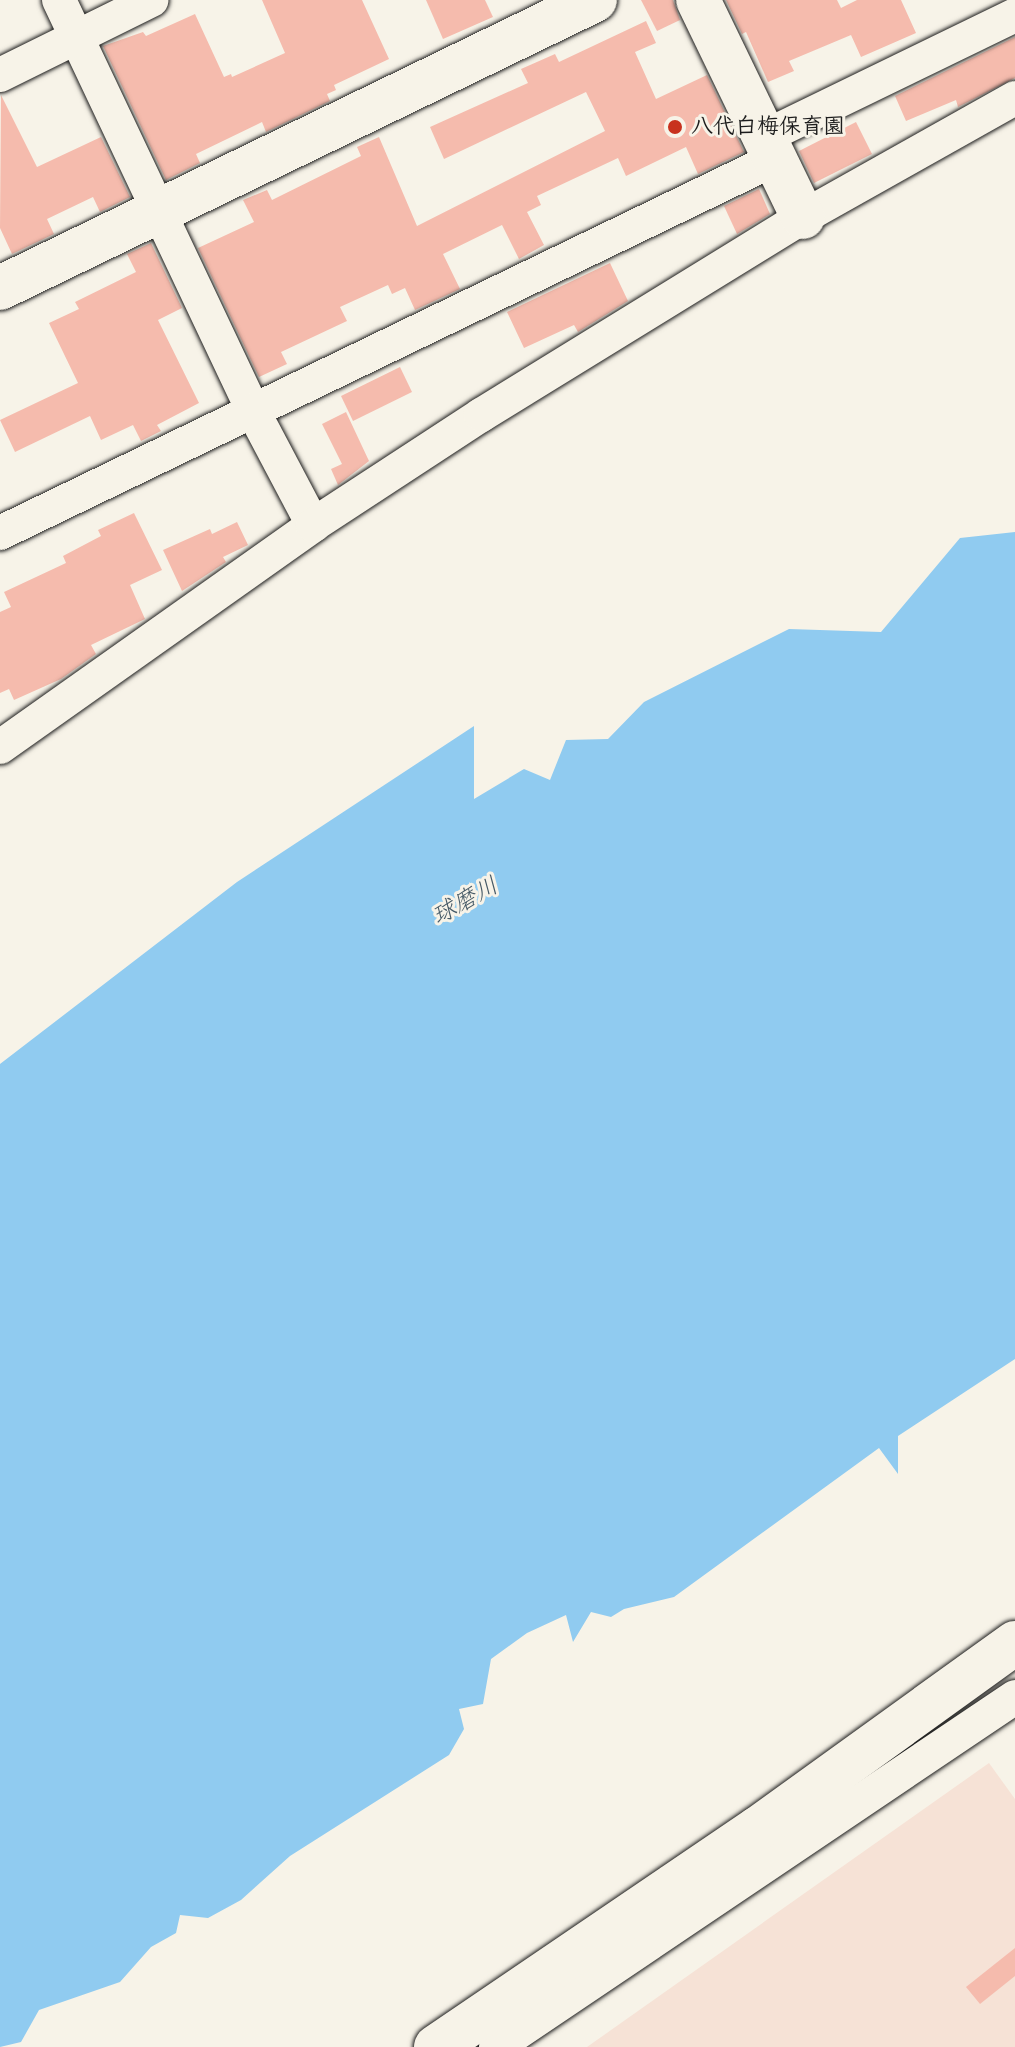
<!DOCTYPE html>
<meta charset="utf-8">
<style>
body{margin:0}
#map{position:relative;width:1015px;height:2047px;overflow:hidden;background:#f7f3e8;font-family:"Comic Neue","Klee One",sans-serif}
div>[style]{position:absolute}
.built>*{inset:0;background:#f6e2d6}
.water>*{inset:0;background:#90cbf0}
.building>*{inset:0;background:#f5bbad}
.roads{filter:drop-shadow(0 0 2px #1c1c1c) drop-shadow(0 0 2px #1c1c1c)}
.street>*{height:34px;margin:-17px;padding:0 17px;transform-origin:17px;border-radius:17px;background:#f7f3e8}
.secondary>*{height:44px;margin:-22px;padding:0 22px;transform-origin:22px;border-radius:22px;background:#f7f3e8}
.dots>*{width:22px;height:22px;translate:-50% -50%;box-sizing:border-box;border:4px solid #f7f3e8;border-radius:50%}
span{translate:-50% -50%;white-space:nowrap;text-align:center;line-height:1.15;-webkit-text-stroke:6px #f7f3e8;paint-order:stroke}
.poi-label{font-size:22px;color:#1c1c1c;font-weight:700}
.left{translate:0 -50%;text-align:left}
.water-label{font-size:24px;color:#455966;font-style:italic}
</style>
<div id="map">
<div class="built">
<div style="clip-path:polygon(989px 1763px,1015px 1799px,1015px 2047px,587px 2047px)"></div>
</div>
<div class="water">
<div style="clip-path:polygon(1015px 532px,1015px 1359px,898px 1436px,898px 1474px,879px 1448px,674px 1597px,624px 1609px,611px 1617px,591px 1612px,573px 1642px,566px 1615px,527px 1633px,491px 1659px,483px 1704px,459px 1709px,464px 1729px,449px 1755px,290px 1856px,241px 1900px,208px 1918px,180px 1915px,176px 1933px,151px 1947px,120px 1982px,39px 2010px,21px 2042px,0 2047px,0 1064px,237px 882px,474px 726px,474px 799px,524px 769px,550px 780px,566px 740px,608px 739px,644px 702px,789px 629px,881px 632px,960px 538px)"></div>
</div>
<div class="building">
<div style="clip-path:polygon(262px 0,362px 0,389px 59px,334px 85px,336px 90px,327px 94px,330px 101px,266px 132px,262px 122px,196px 154px,200px 163px,166px 180px,103px 46px,143px 32px,146px 36px,195px 14px,224px 77px,231px 74px,232px 77px,285px 53px)"></div>
<div style="clip-path:polygon(426px 0,485px 0,493px 17px,443px 39px)"></div>
<div style="clip-path:polygon(641px 0,673px 0,680px 20px,657px 31px)"></div>
<div style="clip-path:polygon(726px 0,837px 0,841px 8px,857px 0,901px 0,916px 33px,861px 57px,851px 35px,789px 61px,794px 71px,768px 82px,746px 32px,742px 34px)"></div>
<div style="clip-path:polygon(646px 21px,656px 43px,635px 52px,656px 99px,707px 75px,744px 152px,698px 174px,686px 147px,626px 176px,618px 158px,537px 196px,541px 205px,527px 212px,544px 245px,519px 259px,502px 225px,443px 254px,460px 289px,415px 310px,405px 288px,392px 294px,388px 285px,340px 307px,347px 321px,281px 352px,287px 364px,259px 377px,198px 248px,254px 222px,243px 200px,267px 190px,272px 200px,361px 156px,357px 147px,379px 137px,417px 226px,605px 131px,586px 92px,444px 159px,430px 127px,528px 83px,521px 69px,555px 54px,559px 62px)"></div>
<div style="clip-path:polygon(1015px 37px,1015px 78px,958px 107px,956px 100px,906px 121px,895px 96px)"></div>
<div style="clip-path:polygon(1px 95px,37px 167px,101px 137px,130px 197px,100px 212px,93px 197px,47px 219px,54px 234px,12px 254px,0 228px)"></div>
<div style="clip-path:polygon(856px 122px,872px 154px,814px 183px,799px 151px)"></div>
<div style="clip-path:polygon(759px 189px,770px 214px,737px 234px,724px 206px)"></div>
<div style="clip-path:polygon(151px 243px,182px 308px,158px 320px,199px 403px,157px 425px,161px 431px,141px 441px,133px 425px,101px 440px,90px 416px,15px 452px,0 420px,78px 383px,49px 323px,79px 309px,75px 302px,136px 272px,127px 254px)"></div>
<div style="clip-path:polygon(610px 263px,628px 301px,578px 332px,574px 325px,524px 348px,507px 312px)"></div>
<div style="clip-path:polygon(400px 367px,412px 392px,353px 421px,341px 396px)"></div>
<div style="clip-path:polygon(346px 412px,369px 461px,338px 485px,331px 469px,342px 464px,322px 424px)"></div>
<div style="clip-path:polygon(134px 513px,162px 570px,130px 585px,145px 619px,91px 645px,96px 654px,61px 679px,14px 700px,9px 689px,0 693px,0 612px,11px 607px,4px 592px,66px 563px,63px 556px,101px 536px,98px 530px)"></div>
<div style="clip-path:polygon(237px 522px,248px 545px,223px 557px,226px 562px,182px 591px,163px 550px,210px 529px,212px 534px)"></div>
<div style="clip-path:polygon(1015px 1948px,1015px 1976px,980px 2004px,966px 1987px)"></div>
</div>
<div class="roads">
<div class="street">
<div style="left:59px;top:0;width:454px;rotate:64.7deg"></div>
<div style="left:253px;top:411px;width:129px;rotate:62.2deg"></div>
<div style="left:0;top:75px;width:169px;rotate:-26.3deg"></div>
<div style="left:764px;top:137px;width:279px;rotate:-25.9deg"></div>
<div style="left:0;top:533px;width:861px;rotate:-25.76deg"></div>
<div style="left:0;top:747px;width:384px;rotate:-35.3deg"></div>
<div style="left:313px;top:525px;width:201px;rotate:-33.2deg"></div>
<div style="left:481px;top:415px;width:378px;rotate:-31.6deg"></div>
<div style="left:803px;top:217px;width:243px;rotate:-29.3deg"></div>
<div style="left:496px;top:2047px;width:626px;rotate:-33.99deg"></div>
</div>
<div class="secondary">
<div style="left:698px;top:0;width:241px;rotate:64.2deg"></div>
<div style="left:0;top:288px;width:661px;rotate:-25.83deg"></div>
<div style="left:436px;top:2047px;width:388px;rotate:-34.2deg"></div>
<div style="left:757px;top:1829px;width:318px;rotate:-35.8deg"></div>
</div>
</div>
<div class="dots">
<div style="left:675px;top:127px;background:#c8321e"></div>
</div>
<div class="poi-label">
<span class="left" style="left:691px;top:127px">八代白梅保育園</span>
</div>
<div class="water-label">
<span style="left:465px;top:901px;rotate:-29deg">球磨川</span>
</div>
</div>
